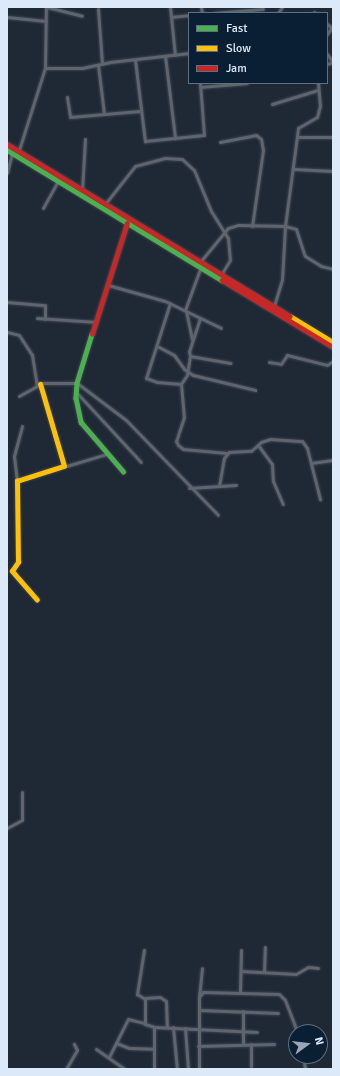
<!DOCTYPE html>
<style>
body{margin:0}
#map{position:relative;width:340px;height:1076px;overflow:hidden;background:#1f2935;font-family:Signika,sans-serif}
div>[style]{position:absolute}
.roads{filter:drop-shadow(0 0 1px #3d4550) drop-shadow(0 0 1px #3d4550)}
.street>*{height:3px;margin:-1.5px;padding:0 1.5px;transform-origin:1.5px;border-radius:1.5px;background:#5e656f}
.fast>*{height:4.5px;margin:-2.25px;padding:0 2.25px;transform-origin:2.25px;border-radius:2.25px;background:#4caf50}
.slow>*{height:4.5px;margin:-2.25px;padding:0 2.25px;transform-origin:2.25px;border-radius:2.25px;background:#ffc107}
.jam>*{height:4.5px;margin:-2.25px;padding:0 2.25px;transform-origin:2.25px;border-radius:2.25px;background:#c62828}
span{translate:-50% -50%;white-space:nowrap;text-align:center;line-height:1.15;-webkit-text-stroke:3.5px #0b1f34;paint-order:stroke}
.frame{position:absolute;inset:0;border:8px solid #dce9f8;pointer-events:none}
.legend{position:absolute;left:188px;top:12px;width:140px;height:72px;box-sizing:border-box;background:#0b1f34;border:1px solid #5f7082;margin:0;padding:5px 7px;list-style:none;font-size:12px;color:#dce9f8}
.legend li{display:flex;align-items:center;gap:8px;height:20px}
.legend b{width:20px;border:1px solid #5f7082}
.north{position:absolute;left:288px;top:1024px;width:40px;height:40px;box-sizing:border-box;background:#0b1f34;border:1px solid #5f7082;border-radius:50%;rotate:75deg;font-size:11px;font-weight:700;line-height:16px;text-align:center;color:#dce9f8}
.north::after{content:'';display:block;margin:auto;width:14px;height:18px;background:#9aa6b4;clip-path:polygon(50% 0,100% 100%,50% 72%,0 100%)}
</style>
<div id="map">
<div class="roads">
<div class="street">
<div style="left:47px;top:7px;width:36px;rotate:14deg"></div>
<div style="left:170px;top:7px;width:48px;rotate:84.1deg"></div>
<div style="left:201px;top:7px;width:6px;rotate:81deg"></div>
<div style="left:98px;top:9px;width:55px;rotate:85.8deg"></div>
<div style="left:314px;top:12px;width:1px;rotate:45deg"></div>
<div style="left:214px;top:13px;width:49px;rotate:-4.7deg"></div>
<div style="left:278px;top:13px;width:7px;rotate:-56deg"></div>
<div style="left:7px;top:17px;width:39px;rotate:6deg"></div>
<div style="left:171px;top:17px;width:18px;rotate:-6deg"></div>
<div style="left:327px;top:24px;width:6px;rotate:39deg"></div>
<div style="left:327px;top:34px;width:10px;rotate:-53deg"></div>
<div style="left:327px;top:54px;width:10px;rotate:53deg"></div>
<div style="left:165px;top:56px;width:83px;rotate:83deg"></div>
<div style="left:135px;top:60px;width:82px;rotate:83deg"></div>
<div style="left:145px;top:141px;width:59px;rotate:-5.8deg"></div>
<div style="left:204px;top:135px;width:52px;rotate:-94.4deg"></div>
<div style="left:327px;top:64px;width:6px;rotate:-18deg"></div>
<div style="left:98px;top:65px;width:49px;rotate:83deg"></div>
<div style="left:45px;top:68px;width:61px;rotate:-89.1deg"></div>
<div style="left:200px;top:87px;width:47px;rotate:-4.9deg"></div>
<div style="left:67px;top:97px;width:20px;rotate:81deg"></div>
<div style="left:70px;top:117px;width:70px;rotate:-4.9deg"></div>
<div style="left:272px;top:104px;width:48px;rotate:-16.9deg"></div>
<div style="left:298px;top:137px;width:35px"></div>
<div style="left:220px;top:142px;width:37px;rotate:-11deg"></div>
<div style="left:256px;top:135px;width:6px;rotate:39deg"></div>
<div style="left:261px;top:139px;width:11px;rotate:80deg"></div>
<div style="left:263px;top:150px;width:77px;rotate:98.2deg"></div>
<div style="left:18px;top:153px;width:89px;rotate:-72.4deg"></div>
<div style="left:45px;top:68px;width:37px"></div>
<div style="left:82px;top:68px;width:29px;rotate:-12deg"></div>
<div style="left:110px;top:62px;width:80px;rotate:-6.5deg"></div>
<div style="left:294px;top:169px;width:39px;rotate:3deg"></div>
<div style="left:7px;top:173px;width:21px;rotate:-76deg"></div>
<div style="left:82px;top:191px;width:52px;rotate:-86.7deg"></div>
<div style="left:105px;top:204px;width:48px;rotate:-51.7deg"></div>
<div style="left:135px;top:166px;width:31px;rotate:-15deg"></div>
<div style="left:165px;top:158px;width:17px;rotate:3deg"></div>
<div style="left:182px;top:159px;width:16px;rotate:43deg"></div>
<div style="left:194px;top:170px;width:44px;rotate:67.5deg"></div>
<div style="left:211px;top:211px;width:32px;rotate:58deg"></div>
<div style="left:228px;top:238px;width:22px;rotate:85deg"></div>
<div style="left:230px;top:260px;width:17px;rotate:121deg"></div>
<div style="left:43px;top:208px;width:31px;rotate:-61deg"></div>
<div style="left:200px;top:262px;width:44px;rotate:-50.5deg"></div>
<div style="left:228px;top:228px;width:10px;rotate:-17deg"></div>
<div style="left:238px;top:225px;width:47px;rotate:1.2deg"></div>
<div style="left:285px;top:226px;width:99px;rotate:-82.4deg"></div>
<div style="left:298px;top:128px;width:22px;rotate:-30deg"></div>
<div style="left:317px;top:117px;width:11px;rotate:-75deg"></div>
<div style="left:320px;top:106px;width:23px;rotate:-95deg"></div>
<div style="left:108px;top:285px;width:59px;rotate:15.7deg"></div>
<div style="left:165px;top:301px;width:62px;rotate:25.7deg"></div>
<div style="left:7px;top:302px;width:38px;rotate:5deg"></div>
<div style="left:45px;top:305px;width:14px;rotate:90deg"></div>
<div style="left:170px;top:303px;width:79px;rotate:107.7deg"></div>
<div style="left:146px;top:378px;width:12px;rotate:20deg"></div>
<div style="left:157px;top:382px;width:24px;rotate:5deg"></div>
<div style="left:274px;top:306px;width:27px;rotate:-73deg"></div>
<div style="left:282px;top:280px;width:54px;rotate:-86.8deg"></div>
<div style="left:285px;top:226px;width:11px;rotate:15deg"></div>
<div style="left:296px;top:229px;width:28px;rotate:72deg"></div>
<div style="left:305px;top:256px;width:19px;rotate:32deg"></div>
<div style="left:321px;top:266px;width:12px;rotate:14deg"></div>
<div style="left:185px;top:310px;width:44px;rotate:-69.9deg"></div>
<div style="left:186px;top:311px;width:29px;rotate:78deg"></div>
<div style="left:37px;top:318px;width:60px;rotate:3.8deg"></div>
<div style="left:200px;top:318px;width:35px;rotate:108deg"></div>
<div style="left:189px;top:351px;width:5px;rotate:79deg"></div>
<div style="left:190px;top:356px;width:41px;rotate:9.9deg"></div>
<div style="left:7px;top:332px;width:12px;rotate:14deg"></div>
<div style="left:19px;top:335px;width:24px;rotate:57deg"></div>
<div style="left:32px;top:355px;width:31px;rotate:81deg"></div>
<div style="left:157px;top:346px;width:19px;rotate:28deg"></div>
<div style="left:174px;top:355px;width:17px;rotate:54deg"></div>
<div style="left:184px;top:369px;width:11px;rotate:34deg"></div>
<div style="left:193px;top:375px;width:64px;rotate:13.6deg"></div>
<div style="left:190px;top:356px;width:19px;rotate:99deg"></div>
<div style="left:187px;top:375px;width:11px;rotate:124deg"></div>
<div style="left:181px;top:384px;width:33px;rotate:85deg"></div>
<div style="left:184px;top:417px;width:25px;rotate:108deg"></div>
<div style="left:176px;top:441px;width:4px;rotate:63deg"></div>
<div style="left:178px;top:445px;width:6px;rotate:39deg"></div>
<div style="left:183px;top:449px;width:44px;rotate:5.2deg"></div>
<div style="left:269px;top:362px;width:12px;rotate:9deg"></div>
<div style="left:281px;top:364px;width:11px;rotate:-56deg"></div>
<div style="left:287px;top:355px;width:41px;rotate:14deg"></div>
<div style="left:327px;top:365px;width:7px;rotate:-34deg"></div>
<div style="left:77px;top:393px;width:94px;rotate:47.2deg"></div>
<div style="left:19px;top:396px;width:26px;rotate:-29deg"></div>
<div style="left:42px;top:383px;width:35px"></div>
<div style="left:77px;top:383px;width:61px;rotate:37.1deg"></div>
<div style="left:126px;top:420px;width:132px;rotate:45.9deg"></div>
<div style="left:258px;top:445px;width:24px;rotate:54deg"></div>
<div style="left:272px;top:464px;width:17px;rotate:87deg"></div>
<div style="left:273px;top:481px;width:25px;rotate:67deg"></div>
<div style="left:311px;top:463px;width:22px;rotate:-8deg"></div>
<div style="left:63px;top:467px;width:46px;rotate:-16.5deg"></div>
<div style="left:17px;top:481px;width:25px;rotate:-97deg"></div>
<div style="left:14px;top:456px;width:31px;rotate:-75deg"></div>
<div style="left:219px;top:486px;width:28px;rotate:-80deg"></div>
<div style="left:224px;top:458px;width:8px;rotate:-50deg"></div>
<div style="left:229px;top:452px;width:22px;rotate:-3deg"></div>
<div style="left:251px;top:451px;width:13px;rotate:-42deg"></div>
<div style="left:261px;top:442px;width:9px;rotate:-18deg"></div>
<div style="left:270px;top:439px;width:32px;rotate:4deg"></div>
<div style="left:302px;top:441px;width:9px;rotate:54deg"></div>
<div style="left:307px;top:448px;width:53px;rotate:75.7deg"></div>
<div style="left:189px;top:488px;width:47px;rotate:-3.7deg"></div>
<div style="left:7px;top:828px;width:17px;rotate:-28deg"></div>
<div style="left:22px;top:820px;width:28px;rotate:-90deg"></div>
<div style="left:144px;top:950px;width:45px;rotate:99deg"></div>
<div style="left:137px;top:994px;width:9px;rotate:32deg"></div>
<div style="left:145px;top:999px;width:25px;rotate:90deg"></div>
<div style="left:145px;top:1024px;width:9px;rotate:18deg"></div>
<div style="left:241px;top:971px;width:55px;rotate:3.1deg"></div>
<div style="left:296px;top:974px;width:14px;rotate:-30deg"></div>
<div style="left:308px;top:967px;width:10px;rotate:6deg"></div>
<div style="left:264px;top:972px;width:25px;rotate:-88deg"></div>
<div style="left:240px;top:992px;width:42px;rotate:-88.6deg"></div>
<div style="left:199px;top:997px;width:29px;rotate:-84deg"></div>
<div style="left:145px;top:998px;width:15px;rotate:-4deg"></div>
<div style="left:160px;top:997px;width:7px;rotate:34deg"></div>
<div style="left:166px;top:1001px;width:26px;rotate:88deg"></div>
<div style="left:199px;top:1010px;width:79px;rotate:2.2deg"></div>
<div style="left:243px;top:1011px;width:33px;rotate:90deg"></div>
<div style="left:173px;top:1027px;width:42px;rotate:84.6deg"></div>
<div style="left:185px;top:1028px;width:41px;rotate:85.8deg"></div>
<div style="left:116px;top:1043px;width:14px;rotate:21deg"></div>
<div style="left:129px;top:1048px;width:24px;rotate:2deg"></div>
<div style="left:251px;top:1044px;width:22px;rotate:90deg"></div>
<div style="left:198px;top:1046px;width:76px;rotate:-1.5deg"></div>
<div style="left:96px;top:1049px;width:35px;rotate:35deg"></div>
<div style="left:303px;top:1056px;width:13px;rotate:81deg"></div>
<div style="left:109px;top:1057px;width:42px;rotate:-63.4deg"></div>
<div style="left:128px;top:1019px;width:16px;rotate:14deg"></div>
<div style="left:66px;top:1069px;width:22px;rotate:-60deg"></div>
<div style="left:77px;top:1050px;width:7px;rotate:-117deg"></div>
<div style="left:154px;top:1069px;width:42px;rotate:-90deg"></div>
<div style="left:154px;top:1027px;width:103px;rotate:2.8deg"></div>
<div style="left:199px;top:1069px;width:72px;rotate:-90deg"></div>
<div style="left:199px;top:997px;width:6px;rotate:-51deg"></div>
<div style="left:203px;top:992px;width:76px;rotate:1.5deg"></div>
<div style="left:279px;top:994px;width:8px;rotate:45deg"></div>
<div style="left:285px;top:1000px;width:34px;rotate:69deg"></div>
</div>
<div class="fast">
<div style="left:7px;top:150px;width:251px;rotate:31.2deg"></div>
<div style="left:92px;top:334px;width:51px;rotate:107deg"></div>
<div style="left:77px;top:383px;width:15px;rotate:94deg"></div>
<div style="left:76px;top:398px;width:25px;rotate:78deg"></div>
<div style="left:81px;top:422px;width:65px;rotate:49.4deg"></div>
</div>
<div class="slow">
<div style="left:290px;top:316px;width:50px;rotate:31.2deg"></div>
<div style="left:37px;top:600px;width:38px;rotate:-131deg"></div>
<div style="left:12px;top:571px;width:11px;rotate:-56deg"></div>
<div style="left:18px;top:562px;width:81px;rotate:-90.7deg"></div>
<div style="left:17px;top:481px;width:49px;rotate:-17.7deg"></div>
<div style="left:64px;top:466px;width:85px;rotate:-106.3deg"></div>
</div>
<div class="jam">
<div style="left:7px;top:144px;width:331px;rotate:31.3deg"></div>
<div style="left:222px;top:280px;width:130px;rotate:31.1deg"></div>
<div style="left:92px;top:334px;width:116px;rotate:-72.5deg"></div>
</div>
</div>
<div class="frame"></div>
<ul class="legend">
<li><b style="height:5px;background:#4caf50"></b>Fast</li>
<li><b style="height:5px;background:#ffc107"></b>Slow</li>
<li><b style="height:5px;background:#c62828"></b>Jam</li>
</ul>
<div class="north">N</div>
</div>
